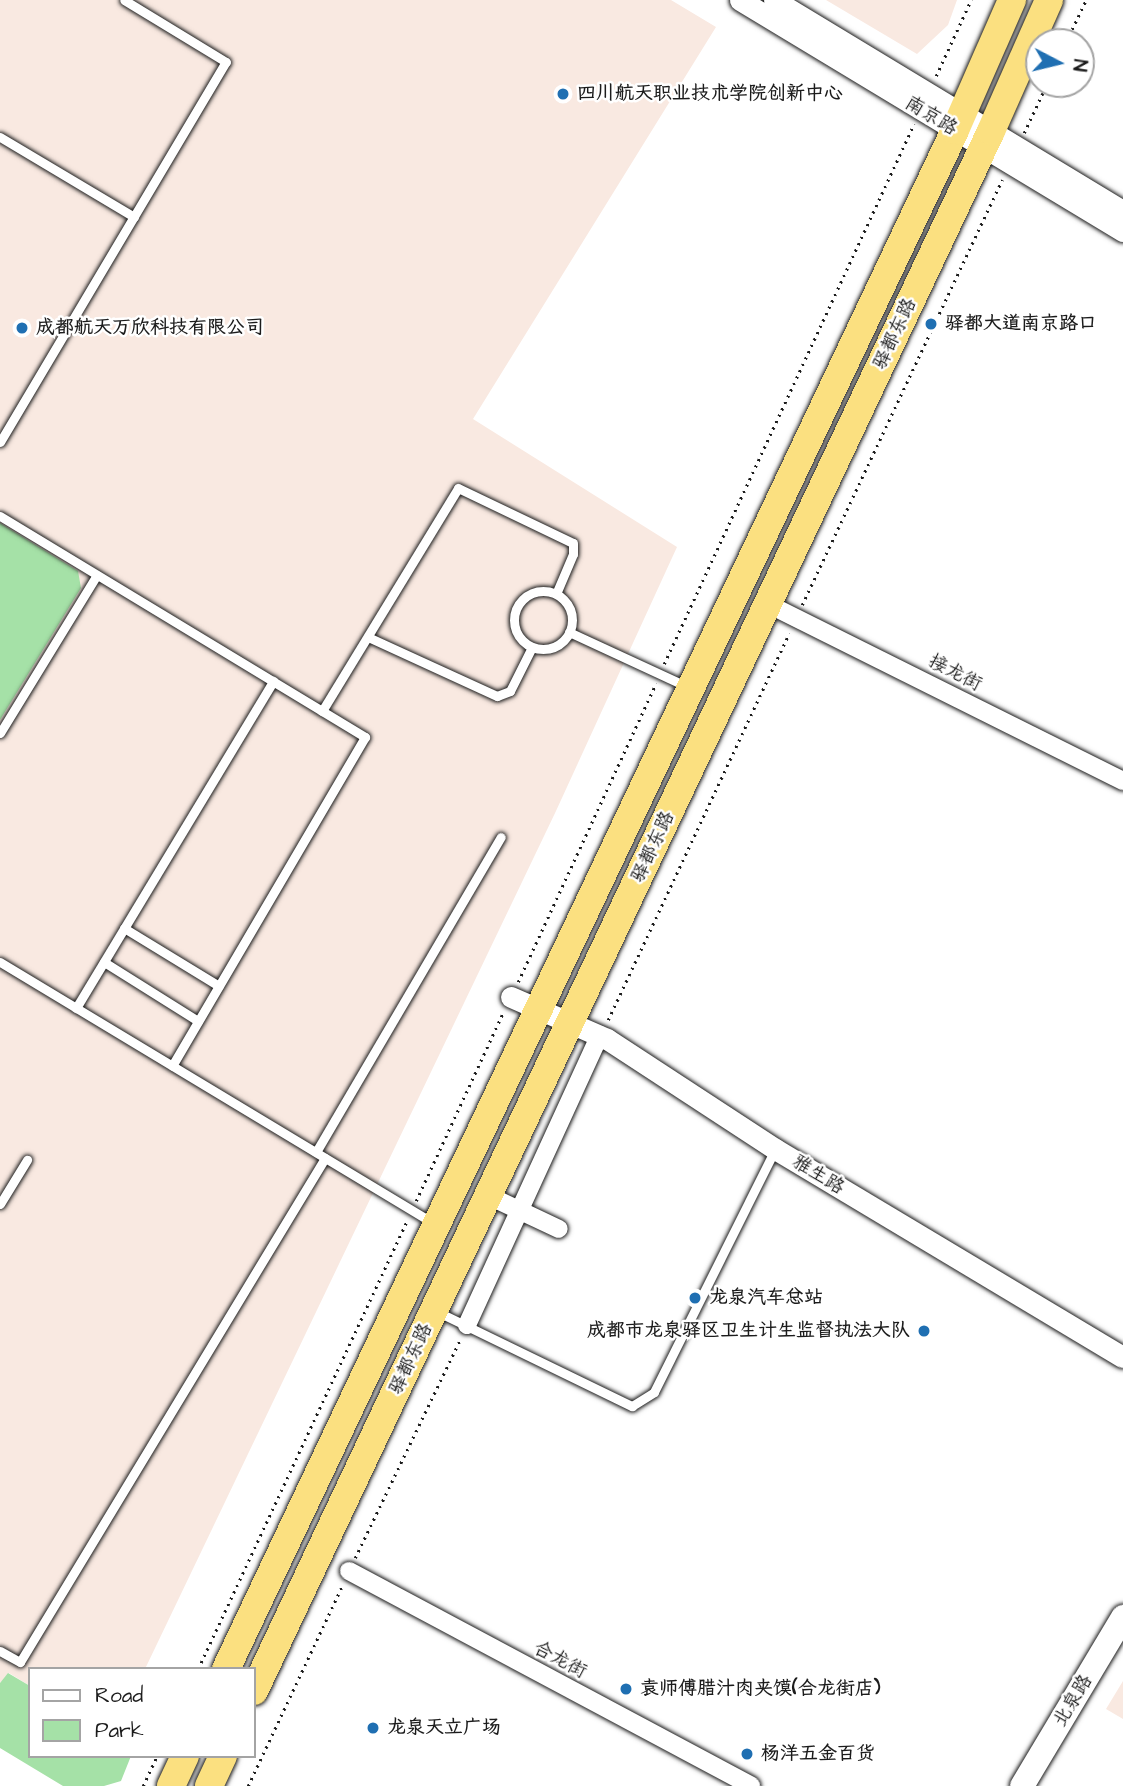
<!DOCTYPE html>
<meta charset="utf-8">
<style>
body{margin:0}
#map{position:relative;width:1123px;height:1786px;overflow:hidden;background:#fff;font-family:"Architects Daughter","LXGW WenKai TC",sans-serif}
div>[style]{position:absolute}
.built>*{inset:0;background:#f9e9e1}
.green>*{inset:0;background:#a5e1a7}
.path>*{height:2.5px;margin-top:-1.25px;transform-origin:0;background:repeating-linear-gradient(90deg,#1c1c1c 0 2px,transparent 0 7px)}
.roads{filter:drop-shadow(0 0 2px #1c1c1c) drop-shadow(0 0 2px #1c1c1c)}
.service>*{height:9px;margin:-4.5px;padding:0 4.5px;transform-origin:4.5px;border-radius:4.5px;background:#fff}
.service>.ring{margin:-4.5px;padding:0;box-sizing:content-box;background:none;border:9px solid #fff;border-radius:50%}
.minor>*{height:18px;margin:-9px;padding:0 9px;transform-origin:9px;border-radius:9px;background:#fff}
.tertiary>*{height:21px;margin:-10.5px;padding:0 10.5px;transform-origin:10.5px;border-radius:10.5px;background:#fff}
.secondary>*{height:24px;margin:-12px;padding:0 12px;transform-origin:12px;border-radius:12px;background:#fff}
.trunk>*{height:28px;margin:-14px;padding:0 14px;transform-origin:14px;border-radius:14px;background:#fbe080}
.dots>*{width:19px;height:19px;translate:-50% -50%;box-sizing:border-box;border:4px solid #fff;border-radius:50%}
span{translate:-50% -50%;white-space:nowrap;text-align:center;line-height:1.15;-webkit-text-stroke:5px #fff;paint-order:stroke}
.poi-label{font-size:19px;color:#1c1c1c;font-weight:700}
.left{translate:0 -50%;text-align:left}
.right{translate:-100% -50%;text-align:right}
.street-label{font-size:19px;color:#1c1c1c}
.legend{position:absolute;left:28px;top:1667px;width:228px;height:91px;box-sizing:border-box;background:#fff;border:2px solid #a4a4a4;margin:0;padding:9px 12px;list-style:none;font-size:21px;color:#1c1c1c}
.legend li{display:flex;align-items:center;gap:14px;height:35px}
.legend b{width:35px;border:2px solid #a4a4a4}
.north{position:absolute;left:1025px;top:28px;width:70px;height:70px;box-sizing:border-box;background:#fff;border:2px solid #a4a4a4;border-radius:50%;rotate:97deg;font-size:19px;font-weight:700;line-height:28px;text-align:center;color:#1c1c1c}
.north::after{content:'';display:block;margin:auto;width:24px;height:32px;background:#1f6fb2;clip-path:polygon(50% 0,100% 100%,50% 72%,0 100%)}
</style>
<div id="map">
<div class="built">
<div style="clip-path:polygon(0 0,671px 0,716px 27px,473px 419px,677px 547px,556px 811px,145px 1669px,30px 1669px,30px 1686px,9px 1673px,0 1683px)"></div>
<div style="clip-path:polygon(826px 0,957px 0,948px 25px,917px 54px)"></div>
<div style="clip-path:polygon(1123px 1681px,1123px 1719px,1106px 1709px)"></div>
</div>
<div class="green">
<div style="clip-path:polygon(0 523px,78px 571px,81px 588px,0 720px)"></div>
<div style="clip-path:polygon(8px 1673px,30px 1686px,30px 1756px,131px 1756px,121px 1781px,104px 1786px,63px 1786px,0 1748px,0 1683px)"></div>
</div>
<div class="path">
<div style="left:1066px;top:42px;width:47px;rotate:-64.5deg"></div>
<div style="left:936px;top:76px;width:84px;rotate:-65.3deg"></div>
<div style="left:1024px;top:133px;width:54px;rotate:-64.9deg"></div>
<div style="left:802px;top:605px;width:470px;rotate:-64.8deg"></div>
<div style="left:664px;top:664px;width:595px;rotate:-65.16deg"></div>
<div style="left:518px;top:982px;width:329px;rotate:-65.2deg"></div>
<div style="left:608px;top:1020px;width:427px;rotate:-64.9deg"></div>
<div style="left:416px;top:1201px;width:207px;rotate:-65.2deg"></div>
<div style="left:355px;top:1558px;width:242px;rotate:-64.3deg"></div>
<div style="left:198px;top:1669px;width:495px;rotate:-65deg"></div>
<div style="left:143px;top:1786px;width:33px;rotate:-65deg"></div>
<div style="left:248px;top:1786px;width:221px;rotate:-64.8deg"></div>
</div>
<div class="roads">
<div class="service">
<div style="left:0;top:137px;width:156px;rotate:30.8deg"></div>
<div style="left:0;top:442px;width:442px;rotate:-59.3deg"></div>
<div style="left:226px;top:62px;width:119px;rotate:-148.7deg"></div>
<div style="left:0;top:516px;width:427px;rotate:31.2deg"></div>
<div style="left:365px;top:737px;width:381px;rotate:120.4deg"></div>
<div class="ring" style="left:514px;top:591px;width:49px;height:49px"></div>
<div style="left:569px;top:632px;width:129px;rotate:24.8deg"></div>
<div style="left:368px;top:637px;width:142px;rotate:24.6deg"></div>
<div style="left:497px;top:696px;width:14px;rotate:-21deg"></div>
<div style="left:510px;top:691px;width:49px;rotate:-63.4deg"></div>
<div style="left:322px;top:711px;width:261px;rotate:-58.6deg"></div>
<div style="left:458px;top:488px;width:127px;rotate:25.6deg"></div>
<div style="left:573px;top:543px;width:11px;rotate:90deg"></div>
<div style="left:573px;top:554px;width:43px;rotate:113deg"></div>
<div style="left:0;top:733px;width:185px;rotate:-58.5deg"></div>
<div style="left:124px;top:928px;width:111px;rotate:31.4deg"></div>
<div style="left:0;top:962px;width:506px;rotate:31.08deg"></div>
<div style="left:104px;top:962px;width:111px;rotate:32.1deg"></div>
<div style="left:76px;top:1008px;width:382px;rotate:-58.9deg"></div>
<div style="left:316px;top:1152px;width:365px;rotate:-59.6deg"></div>
<div style="left:0;top:1204px;width:52px;rotate:-58.5deg"></div>
<div style="left:438px;top:1312px;width:216px;rotate:25.9deg"></div>
<div style="left:632px;top:1406px;width:26px;rotate:-32deg"></div>
<div style="left:654px;top:1392px;width:271px;rotate:-63.5deg"></div>
<div style="left:0;top:1651px;width:23px;rotate:29deg"></div>
<div style="left:20px;top:1662px;width:589px;rotate:-58.82deg"></div>
</div>
<div class="minor">
<div style="left:768px;top:604px;width:397px;rotate:26.5deg"></div>
<div style="left:489px;top:1196px;width:77px;rotate:25.2deg"></div>
<div style="left:467px;top:1325px;width:319px;rotate:-65.4deg"></div>
<div style="left:349px;top:1571px;width:456px;rotate:28.1deg"></div>
</div>
<div class="tertiary">
<div style="left:740px;top:0;width:447px;rotate:31.1deg"></div>
<div style="left:774px;top:0;width:408px;rotate:31.2deg"></div>
<div style="left:511px;top:997px;width:105px;rotate:23.6deg"></div>
<div style="left:607px;top:1039px;width:201px;rotate:33.2deg"></div>
<div style="left:775px;top:1149px;width:405px;rotate:30.9deg"></div>
</div>
<div class="secondary">
<div style="left:1022px;top:1786px;width:197px;rotate:-59.1deg"></div>
</div>
<div class="trunk">
<div style="left:226px;top:1669px;width:1703px;rotate:-64.65deg"></div>
<div style="left:955px;top:130px;width:142px;rotate:-66.3deg"></div>
<div style="left:254px;top:1691px;width:1725px;rotate:-64.71deg"></div>
<div style="left:991px;top:131px;width:143px;rotate:-66.1deg"></div>
<div style="left:171px;top:1786px;width:33px;rotate:-65deg"></div>
<div style="left:209px;top:1786px;width:33px;rotate:-65deg"></div>
</div>
</div>
<div class="dots">
<div style="left:563px;top:94px;background:#1f6fb2"></div>
<div style="left:931px;top:324px;background:#1f6fb2"></div>
<div style="left:22px;top:328px;background:#1f6fb2"></div>
<div style="left:695px;top:1298px;background:#1f6fb2"></div>
<div style="left:924px;top:1331px;background:#1f6fb2"></div>
<div style="left:626px;top:1689px;background:#1f6fb2"></div>
<div style="left:373px;top:1728px;background:#1f6fb2"></div>
<div style="left:747px;top:1754px;background:#1f6fb2"></div>
</div>
<div class="poi-label">
<span class="left" style="left:577px;top:94px">四川航天职业技术学院创新中心</span>
<span class="left" style="left:945px;top:324px">驿都大道南京路口</span>
<span class="left" style="left:36px;top:328px">成都航天万欣科技有限公司</span>
<span class="left" style="left:709px;top:1298px">龙泉汽车总站</span>
<span class="right" style="left:910px;top:1331px">成都市龙泉驿区卫生计生监督执法大队</span>
<span class="left" style="left:640px;top:1689px">袁师傅腊汁肉夹馍(合龙街店)</span>
<span class="left" style="left:387px;top:1728px">龙泉天立广场</span>
<span class="left" style="left:761px;top:1754px">杨洋五金百货</span>
</div>
<div class="street-label">
<span style="left:931px;top:116px;rotate:31deg">南京路</span>
<span style="left:895px;top:334px;rotate:-65deg">驿都东路</span>
<span style="left:955px;top:673px;rotate:27deg">接龙街</span>
<span style="left:653px;top:847px;rotate:-65deg">驿都东路</span>
<span style="left:818px;top:1175px;rotate:31deg">雅生路</span>
<span style="left:411px;top:1359px;rotate:-65deg">驿都东路</span>
<span style="left:560px;top:1660px;rotate:28deg">合龙街</span>
<span style="left:1073px;top:1701px;rotate:-59deg">北泉路</span>
</div>
<ul class="legend">
<li><b style="height:9px;background:#fff"></b>Road</li>
<li><b style="height:19px;background:#a5e1a7"></b>Park</li>
</ul>
<div class="north">N</div>
</div>
